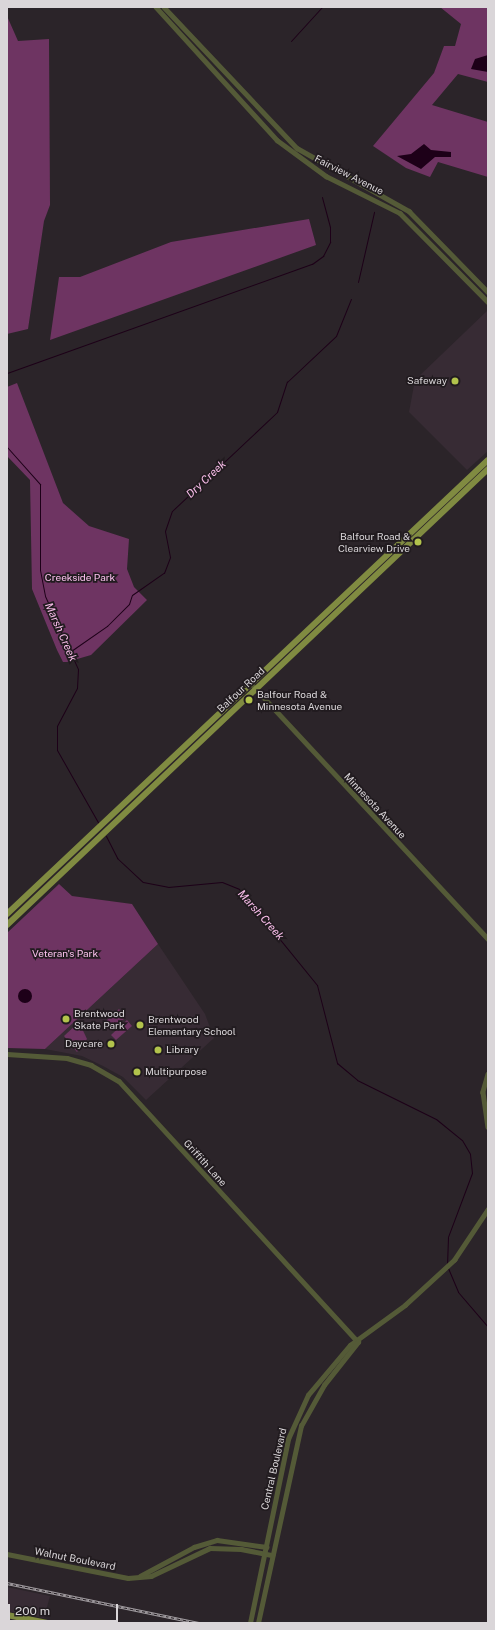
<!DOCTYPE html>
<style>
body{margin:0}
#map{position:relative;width:495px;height:1630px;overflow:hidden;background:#2b2429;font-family:"Public Sans",sans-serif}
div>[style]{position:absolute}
.built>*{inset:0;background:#372b34}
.green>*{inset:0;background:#6e3462}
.water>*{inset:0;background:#1d0018}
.round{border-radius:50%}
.stream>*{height:1px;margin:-0.5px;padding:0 0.5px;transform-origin:0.5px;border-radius:0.5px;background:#1d0018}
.minor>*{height:4.5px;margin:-2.25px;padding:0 2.25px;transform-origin:2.25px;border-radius:2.25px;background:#545a37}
.major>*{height:6px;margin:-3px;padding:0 3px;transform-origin:3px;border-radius:3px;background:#808b41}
.rail>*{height:2.5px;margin-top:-1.25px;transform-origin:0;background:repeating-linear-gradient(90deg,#211b1f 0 3px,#a19ca0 0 6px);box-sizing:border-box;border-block:1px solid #a19ca0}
.dots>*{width:11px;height:11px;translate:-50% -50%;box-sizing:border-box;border:2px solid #211b1f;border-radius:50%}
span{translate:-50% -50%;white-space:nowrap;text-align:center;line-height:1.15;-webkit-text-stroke:3.5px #211b1f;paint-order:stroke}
.street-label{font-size:10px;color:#dad6d9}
.poi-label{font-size:10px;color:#dad6d9}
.right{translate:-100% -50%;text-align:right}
.left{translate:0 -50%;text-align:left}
.park-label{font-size:10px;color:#fcc1ee}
.water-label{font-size:11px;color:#fabeeb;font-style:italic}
.frame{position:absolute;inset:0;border:8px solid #dad6d9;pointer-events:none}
.scale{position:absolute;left:8px;top:1604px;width:110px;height:18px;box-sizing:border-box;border:2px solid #dad6d9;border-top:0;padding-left:5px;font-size:12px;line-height:14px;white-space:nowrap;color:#dad6d9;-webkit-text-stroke:3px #211b1f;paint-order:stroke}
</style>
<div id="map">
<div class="built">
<div style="clip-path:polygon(488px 310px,488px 451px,467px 470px,409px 412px,415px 380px)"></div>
<div style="clip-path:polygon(158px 944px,205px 1014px,214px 1038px,146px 1100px,123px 1077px,103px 1066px,82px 1056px,45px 1049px)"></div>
<div style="clip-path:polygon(7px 1587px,50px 1596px,44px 1618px,7px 1611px)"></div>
</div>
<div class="green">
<div style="clip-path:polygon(440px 7px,488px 7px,488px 82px,458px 74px,432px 105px,488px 122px,488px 177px,438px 162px,430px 177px,406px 168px,373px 146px,434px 73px,444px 46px,455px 46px,461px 24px)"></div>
<div style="clip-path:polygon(7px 16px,18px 41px,49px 39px,50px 205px,44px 221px,28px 329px,7px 334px)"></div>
<div style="clip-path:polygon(309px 219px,316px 245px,50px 340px,59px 277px,80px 277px,171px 242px)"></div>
<div style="clip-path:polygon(17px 383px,63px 503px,89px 526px,129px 539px,127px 569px,134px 587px,147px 600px,91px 655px,67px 662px,63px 662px,57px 650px,32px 589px,30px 480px,7px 456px,7px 387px)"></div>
<div style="clip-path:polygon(59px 884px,72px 896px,132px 904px,158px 944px,45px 1049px,7px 1048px,7px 933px)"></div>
<div style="clip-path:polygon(119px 1009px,126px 1017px,111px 1031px,104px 1023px)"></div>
<div style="clip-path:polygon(127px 1020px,132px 1026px,116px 1040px,111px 1035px)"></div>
<div style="clip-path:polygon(79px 1022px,87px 1039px,77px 1052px,64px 1036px)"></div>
</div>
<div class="water">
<div style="clip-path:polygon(488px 55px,488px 72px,471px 69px,475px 59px)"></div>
<div style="clip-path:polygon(424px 144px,431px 150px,451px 152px,451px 157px,435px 157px,421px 169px,397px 156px,411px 154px)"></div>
<div class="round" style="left:18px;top:989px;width:14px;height:14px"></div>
</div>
<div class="stream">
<div style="left:291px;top:41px;width:46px;rotate:-47.6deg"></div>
<div style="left:358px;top:282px;width:72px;rotate:-77.1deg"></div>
<div style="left:7px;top:373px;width:324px;rotate:-19.7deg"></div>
<div style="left:312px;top:264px;width:14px;rotate:-36deg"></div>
<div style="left:323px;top:256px;width:16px;rotate:-63deg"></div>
<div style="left:330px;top:242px;width:15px;rotate:-90deg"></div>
<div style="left:330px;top:227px;width:31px;rotate:-105deg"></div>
<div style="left:7px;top:447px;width:50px;rotate:48.3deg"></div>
<div style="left:40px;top:484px;width:86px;rotate:90deg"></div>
<div style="left:40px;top:570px;width:26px;rotate:79deg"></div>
<div style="left:45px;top:596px;width:80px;rotate:65.7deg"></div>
<div style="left:78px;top:669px;width:19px;rotate:93deg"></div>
<div style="left:77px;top:688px;width:43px;rotate:117.8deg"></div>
<div style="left:57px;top:726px;width:24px;rotate:90deg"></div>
<div style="left:57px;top:750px;width:85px;rotate:60.4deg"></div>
<div style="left:71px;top:651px;width:44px;rotate:-34.8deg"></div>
<div style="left:107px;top:626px;width:31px;rotate:-45deg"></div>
<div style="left:129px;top:604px;width:9px;rotate:-72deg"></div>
<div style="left:132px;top:595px;width:39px;rotate:-35deg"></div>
<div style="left:164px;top:573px;width:17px;rotate:-69deg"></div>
<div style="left:170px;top:557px;width:26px;rotate:-101deg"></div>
<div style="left:165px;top:531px;width:21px;rotate:-71deg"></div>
<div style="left:172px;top:511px;width:144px;rotate:-43.3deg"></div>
<div style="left:277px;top:412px;width:32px;rotate:-72deg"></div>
<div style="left:287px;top:382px;width:67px;rotate:-43.2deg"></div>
<div style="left:336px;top:336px;width:40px;rotate:-68deg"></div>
<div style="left:106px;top:836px;width:25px;rotate:63deg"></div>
<div style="left:117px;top:858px;width:35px;rotate:43deg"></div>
<div style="left:143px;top:882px;width:25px;rotate:11deg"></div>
<div style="left:168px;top:887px;width:54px;rotate:-5.3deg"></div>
<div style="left:222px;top:882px;width:18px;rotate:22deg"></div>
<div style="left:239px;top:889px;width:124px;rotate:50.9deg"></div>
<div style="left:317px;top:985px;width:81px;rotate:75.6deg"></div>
<div style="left:337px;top:1063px;width:26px;rotate:40deg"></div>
<div style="left:357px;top:1080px;width:88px;rotate:26.3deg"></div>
<div style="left:436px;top:1119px;width:33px;rotate:39deg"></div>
<div style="left:462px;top:1140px;width:16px;rotate:60deg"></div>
<div style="left:470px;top:1154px;width:19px;rotate:84deg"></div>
<div style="left:472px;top:1173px;width:68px;rotate:110.6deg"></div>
<div style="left:448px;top:1237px;width:26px;rotate:92deg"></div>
<div style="left:448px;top:1268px;width:26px;rotate:67deg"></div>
<div style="left:458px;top:1292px;width:46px;rotate:49.4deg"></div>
</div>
<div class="minor">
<div style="left:156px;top:7px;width:180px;rotate:47.7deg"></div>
<div style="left:277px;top:140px;width:61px;rotate:36.3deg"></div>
<div style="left:326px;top:176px;width:83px;rotate:26.6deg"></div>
<div style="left:400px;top:213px;width:125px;rotate:45.3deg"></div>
<div style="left:164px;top:7px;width:194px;rotate:46.7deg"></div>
<div style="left:297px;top:148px;width:129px;rotate:29.4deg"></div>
<div style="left:409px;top:211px;width:113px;rotate:45.7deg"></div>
<div style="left:254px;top:687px;width:344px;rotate:47.1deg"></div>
<div style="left:7px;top:1054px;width:60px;rotate:3.8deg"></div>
<div style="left:67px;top:1058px;width:25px;rotate:16deg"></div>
<div style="left:91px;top:1065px;width:32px;rotate:30deg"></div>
<div style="left:119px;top:1081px;width:354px;rotate:47.5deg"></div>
<div style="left:488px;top:1074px;width:19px;rotate:106deg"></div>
<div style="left:483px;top:1092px;width:35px;rotate:82deg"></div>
<div style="left:7px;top:1554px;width:123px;rotate:11.2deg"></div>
<div style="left:128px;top:1578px;width:23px;rotate:-5deg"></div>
<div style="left:151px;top:1576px;width:65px;rotate:-25.4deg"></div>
<div style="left:210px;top:1548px;width:31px;rotate:2deg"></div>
<div style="left:241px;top:1549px;width:32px;rotate:11deg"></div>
<div style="left:140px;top:1576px;width:61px;rotate:-28.2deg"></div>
<div style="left:194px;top:1547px;width:24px;rotate:-17deg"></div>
<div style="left:217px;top:1540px;width:50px;rotate:8deg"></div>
<div style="left:250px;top:1623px;width:188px;rotate:-78.3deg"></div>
<div style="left:288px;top:1439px;width:48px;rotate:-65.6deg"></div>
<div style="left:308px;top:1395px;width:65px;rotate:-50deg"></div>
<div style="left:350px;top:1345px;width:68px;rotate:-36deg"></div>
<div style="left:405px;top:1305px;width:67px;rotate:-42.6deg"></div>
<div style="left:454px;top:1260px;width:61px;rotate:-56.3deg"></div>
<div style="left:258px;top:1623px;width:202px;rotate:-77.7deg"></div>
<div style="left:301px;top:1426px;width:47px;rotate:-60.7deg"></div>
<div style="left:324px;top:1385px;width:55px;rotate:-51.7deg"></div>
</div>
<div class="major">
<div style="left:7px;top:914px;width:661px;rotate:-43.35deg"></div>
<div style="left:7px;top:925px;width:663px;rotate:-43.47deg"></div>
<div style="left:7px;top:1615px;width:41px;rotate:11.3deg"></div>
</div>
<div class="rail">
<div style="left:7px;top:1583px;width:196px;rotate:11.8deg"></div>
</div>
<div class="dots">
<div style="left:455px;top:381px;background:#b2c34c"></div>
<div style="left:418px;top:542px;background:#b2c34c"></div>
<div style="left:249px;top:700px;background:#b2c34c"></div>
<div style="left:66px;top:1019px;background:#b2c34c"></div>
<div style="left:140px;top:1025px;background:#b2c34c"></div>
<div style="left:111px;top:1044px;background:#b2c34c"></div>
<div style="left:158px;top:1050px;background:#b2c34c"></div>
<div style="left:137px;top:1072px;background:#b2c34c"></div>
</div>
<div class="street-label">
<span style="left:349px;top:175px;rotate:27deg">Fairview Avenue</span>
<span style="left:241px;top:690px;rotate:-43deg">Balfour Road</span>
<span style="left:375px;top:806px;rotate:47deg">Minnesota Avenue</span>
<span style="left:205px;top:1163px;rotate:48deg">Griffith Lane</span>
<span style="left:274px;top:1469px;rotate:-77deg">Central Boulevard</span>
<span style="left:75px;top:1559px;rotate:11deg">Walnut Boulevard</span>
</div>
<div class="poi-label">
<span class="right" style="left:447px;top:381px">Safeway</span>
<span class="right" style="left:410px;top:542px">Balfour Road &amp;<br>Clearview Drive</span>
<span class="left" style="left:257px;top:700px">Balfour Road &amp;<br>Minnesota Avenue</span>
<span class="left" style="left:74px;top:1019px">Brentwood<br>Skate Park</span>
<span class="left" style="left:148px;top:1025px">Brentwood<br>Elementary School</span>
<span class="right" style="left:103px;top:1044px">Daycare</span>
<span class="left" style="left:166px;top:1050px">Library</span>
<span class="left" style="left:145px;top:1072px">Multipurpose</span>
</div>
<div class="park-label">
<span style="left:80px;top:578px">Creekside Park</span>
<span style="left:65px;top:954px">Veteran's Park</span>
</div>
<div class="water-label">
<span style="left:206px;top:479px;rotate:-43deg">Dry Creek</span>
<span style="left:61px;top:632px;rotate:66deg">Marsh Creek</span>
<span style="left:261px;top:915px;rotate:48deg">Marsh Creek</span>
</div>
<div class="frame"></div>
<div class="scale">200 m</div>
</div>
